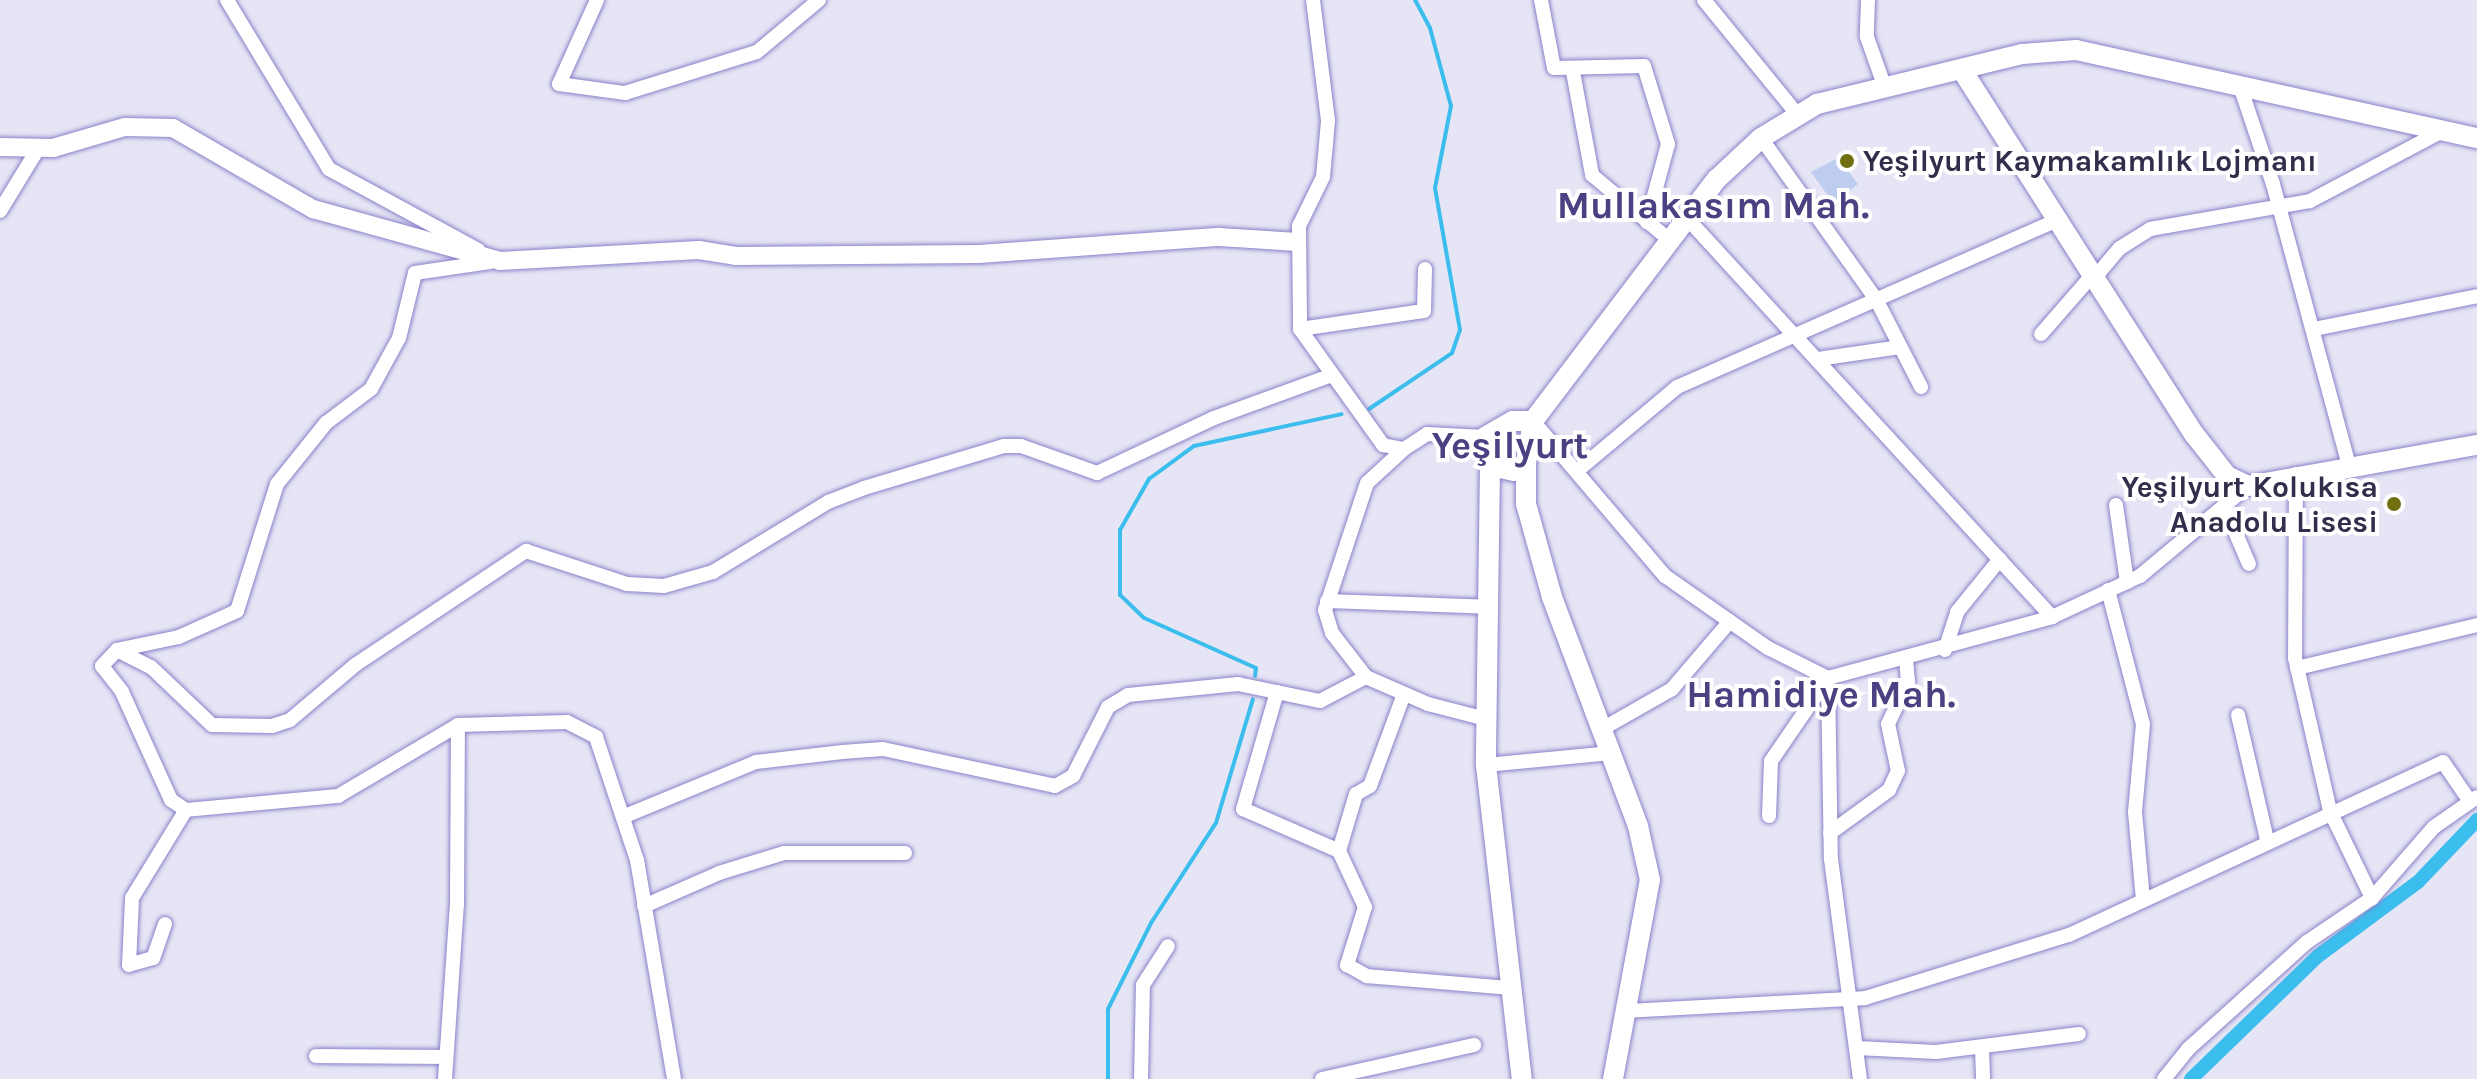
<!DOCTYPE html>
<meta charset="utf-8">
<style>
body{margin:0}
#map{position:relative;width:2477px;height:1079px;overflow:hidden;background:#e6e5f5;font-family:Karla,sans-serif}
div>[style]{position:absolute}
.stream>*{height:4px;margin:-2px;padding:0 2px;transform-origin:2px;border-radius:2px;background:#3bbded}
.canal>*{height:14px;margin:-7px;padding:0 7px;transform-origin:7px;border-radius:7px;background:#3bbded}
.building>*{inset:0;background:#bdccef}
.roads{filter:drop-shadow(0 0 2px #8982c9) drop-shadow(0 0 2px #8982c9)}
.minor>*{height:14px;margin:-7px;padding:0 7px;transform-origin:7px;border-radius:7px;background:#fff}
.tertiary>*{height:18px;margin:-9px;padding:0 9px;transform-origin:9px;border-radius:9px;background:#fff}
.secondary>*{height:20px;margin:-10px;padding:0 10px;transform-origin:10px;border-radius:10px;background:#fff}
.dots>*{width:22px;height:22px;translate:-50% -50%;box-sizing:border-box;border:4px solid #fff;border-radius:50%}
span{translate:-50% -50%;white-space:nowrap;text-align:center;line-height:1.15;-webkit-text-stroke:8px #fff;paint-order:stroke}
.poi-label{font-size:30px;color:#312d4b;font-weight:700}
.left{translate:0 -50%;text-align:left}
.right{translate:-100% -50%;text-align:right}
.district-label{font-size:38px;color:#4b4182;font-weight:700}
</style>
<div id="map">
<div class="stream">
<div style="left:1369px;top:409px;width:100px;rotate:-34deg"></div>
<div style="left:1452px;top:353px;width:24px;rotate:-71deg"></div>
<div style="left:1460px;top:330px;width:144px;rotate:-100deg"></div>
<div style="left:1435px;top:188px;width:84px;rotate:-79deg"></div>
<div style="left:1451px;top:106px;width:81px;rotate:-105.1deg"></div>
<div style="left:1430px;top:28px;width:32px;rotate:-118deg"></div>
<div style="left:1255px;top:676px;width:8px;rotate:-83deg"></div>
<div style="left:1256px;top:668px;width:123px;rotate:-155.9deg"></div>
<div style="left:1144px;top:618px;width:33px;rotate:-136deg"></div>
<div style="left:1120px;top:595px;width:65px;rotate:-90deg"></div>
<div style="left:1120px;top:530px;width:59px;rotate:-60.4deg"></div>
<div style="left:1149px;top:479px;width:56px;rotate:-36.3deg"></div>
<div style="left:1194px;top:446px;width:151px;rotate:-12.2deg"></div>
<div style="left:1108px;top:1079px;width:70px;rotate:-90deg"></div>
<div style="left:1108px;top:1009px;width:96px;rotate:-63.4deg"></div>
<div style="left:1151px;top:923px;width:119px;rotate:-57deg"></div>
<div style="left:1216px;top:823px;width:129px;rotate:-73.4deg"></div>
</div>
<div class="canal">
<div style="left:2191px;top:1079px;width:177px;rotate:-44.1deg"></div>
<div style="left:2318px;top:956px;width:124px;rotate:-36.5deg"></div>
<div style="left:2418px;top:882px;width:86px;rotate:-46.4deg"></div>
</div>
<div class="building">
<div style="clip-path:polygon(1838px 158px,1858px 184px,1834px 204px,1811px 172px)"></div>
</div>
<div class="roads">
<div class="minor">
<div style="left:227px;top:0;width:197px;rotate:58.9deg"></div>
<div style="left:329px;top:169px;width:170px;rotate:28.5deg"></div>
<div style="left:597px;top:0;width:92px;rotate:114.3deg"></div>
<div style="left:559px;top:84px;width:67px;rotate:7.8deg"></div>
<div style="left:625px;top:93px;width:138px;rotate:-17.3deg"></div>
<div style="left:757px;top:52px;width:81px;rotate:-40deg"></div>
<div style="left:1313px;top:0;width:122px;rotate:82.9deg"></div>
<div style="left:1328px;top:121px;width:56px;rotate:95.1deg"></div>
<div style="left:1323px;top:177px;width:55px;rotate:116.1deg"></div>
<div style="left:1299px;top:226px;width:103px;rotate:89.4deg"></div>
<div style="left:1300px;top:329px;width:143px;rotate:54.4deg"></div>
<div style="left:1383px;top:445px;width:21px;rotate:11deg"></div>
<div style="left:1404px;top:449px;width:27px;rotate:-33deg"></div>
<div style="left:1427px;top:434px;width:58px;rotate:3deg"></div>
<div style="left:1541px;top:0;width:69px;rotate:79.2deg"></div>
<div style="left:1554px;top:68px;width:90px;rotate:-1.3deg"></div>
<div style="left:1644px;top:66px;width:82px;rotate:72.9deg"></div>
<div style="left:1668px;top:144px;width:81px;rotate:105.1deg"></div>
<div style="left:1704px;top:0;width:147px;rotate:50.8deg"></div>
<div style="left:1868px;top:0;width:37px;rotate:92deg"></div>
<div style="left:1867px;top:37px;width:51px;rotate:70.5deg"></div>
<div style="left:1573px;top:72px;width:105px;rotate:79.5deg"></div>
<div style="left:1592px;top:175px;width:98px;rotate:40deg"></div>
<div style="left:2241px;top:89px;width:100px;rotate:71.4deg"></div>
<div style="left:2273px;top:184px;width:296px;rotate:74.9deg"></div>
<div style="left:1761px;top:138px;width:198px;rotate:54.5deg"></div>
<div style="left:1876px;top:299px;width:99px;rotate:62.9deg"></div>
<div style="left:0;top:211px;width:75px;rotate:-58.6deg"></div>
<div style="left:1685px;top:216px;width:544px;rotate:47.53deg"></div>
<div style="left:490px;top:262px;width:76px;rotate:171.7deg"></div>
<div style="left:415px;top:273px;width:67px;rotate:103.8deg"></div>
<div style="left:399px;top:338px;width:58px;rotate:118.8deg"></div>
<div style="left:371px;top:389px;width:56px;rotate:142.9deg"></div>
<div style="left:326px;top:423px;width:78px;rotate:128.8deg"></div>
<div style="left:277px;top:484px;width:133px;rotate:107.5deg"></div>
<div style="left:237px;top:611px;width:64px;rotate:155.9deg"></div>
<div style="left:179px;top:637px;width:63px;rotate:168.2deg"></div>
<div style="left:117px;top:650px;width:22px;rotate:133deg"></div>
<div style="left:102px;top:666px;width:33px;rotate:52deg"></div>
<div style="left:122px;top:692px;width:119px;rotate:65.6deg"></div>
<div style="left:171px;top:800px;width:18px;rotate:34deg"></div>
<div style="left:186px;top:810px;width:153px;rotate:-5.3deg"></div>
<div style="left:338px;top:796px;width:139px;rotate:-30.6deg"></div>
<div style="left:458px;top:725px;width:109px;rotate:-1.6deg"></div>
<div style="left:567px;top:722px;width:33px;rotate:27deg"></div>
<div style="left:596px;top:737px;width:130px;rotate:71.6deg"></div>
<div style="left:637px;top:860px;width:222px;rotate:80.4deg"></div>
<div style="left:2097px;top:275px;width:35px;rotate:-50deg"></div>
<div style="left:2120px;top:248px;width:36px;rotate:-32deg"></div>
<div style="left:2150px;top:229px;width:162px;rotate:-9.9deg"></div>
<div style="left:2310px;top:201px;width:149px;rotate:-27.9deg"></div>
<div style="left:1300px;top:329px;width:125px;rotate:-8.3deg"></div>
<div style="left:1424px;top:311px;width:42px;rotate:-88.6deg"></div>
<div style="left:2314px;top:329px;width:166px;rotate:-11.4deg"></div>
<div style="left:2041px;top:334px;width:82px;rotate:-48.9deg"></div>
<div style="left:1818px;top:359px;width:83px;rotate:-8.3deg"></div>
<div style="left:1533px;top:421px;width:204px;rotate:49.6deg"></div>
<div style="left:1665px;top:576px;width:126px;rotate:35deg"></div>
<div style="left:1768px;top:648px;width:67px;rotate:26.6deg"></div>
<div style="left:1828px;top:678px;width:232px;rotate:-15.2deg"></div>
<div style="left:2052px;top:617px;width:97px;rotate:-25deg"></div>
<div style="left:2140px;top:576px;width:141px;rotate:-39.8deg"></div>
<div style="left:1404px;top:449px;width:50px;rotate:137.4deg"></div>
<div style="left:1367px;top:483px;width:134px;rotate:108.3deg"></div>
<div style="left:1325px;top:610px;width:24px;rotate:73deg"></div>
<div style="left:1332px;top:633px;width:56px;rotate:52.3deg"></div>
<div style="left:1366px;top:677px;width:68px;rotate:23.5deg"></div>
<div style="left:1428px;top:704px;width:60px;rotate:14.5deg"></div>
<div style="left:1577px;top:471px;width:131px;rotate:-40deg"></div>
<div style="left:1677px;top:387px;width:415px;rotate:-23.7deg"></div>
<div style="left:2296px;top:474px;width:184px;rotate:90.3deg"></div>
<div style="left:2295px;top:658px;width:157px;rotate:77.1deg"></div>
<div style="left:2330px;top:811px;width:97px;rotate:64.2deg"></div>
<div style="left:2116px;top:505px;width:78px;rotate:81.9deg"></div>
<div style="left:2224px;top:506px;width:63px;rotate:66.7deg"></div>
<div style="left:2108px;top:590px;width:138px;rotate:75.4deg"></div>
<div style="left:2143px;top:724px;width:88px;rotate:95.2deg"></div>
<div style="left:2135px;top:812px;width:88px;rotate:84.8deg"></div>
<div style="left:1327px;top:601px;width:160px;rotate:2.1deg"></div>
<div style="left:117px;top:650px;width:38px;rotate:27deg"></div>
<div style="left:151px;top:667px;width:84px;rotate:43.6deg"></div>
<div style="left:212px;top:725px;width:60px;rotate:1deg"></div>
<div style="left:272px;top:726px;width:19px;rotate:-18deg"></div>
<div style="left:290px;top:720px;width:85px;rotate:-40.2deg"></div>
<div style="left:355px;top:665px;width:206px;rotate:-33.7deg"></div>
<div style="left:526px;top:551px;width:106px;rotate:18.1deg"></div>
<div style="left:627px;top:584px;width:37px;rotate:3deg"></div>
<div style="left:664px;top:586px;width:51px;rotate:-15.9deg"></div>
<div style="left:713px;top:572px;width:135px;rotate:-31.3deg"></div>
<div style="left:828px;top:502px;width:39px;rotate:-21deg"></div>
<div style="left:864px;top:488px;width:146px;rotate:-16.7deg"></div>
<div style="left:1004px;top:446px;width:17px"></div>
<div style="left:1021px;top:446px;width:81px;rotate:19.6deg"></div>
<div style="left:1097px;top:473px;width:129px;rotate:-25.2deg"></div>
<div style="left:1214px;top:418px;width:126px;rotate:-20deg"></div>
<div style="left:1945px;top:650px;width:40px;rotate:-72deg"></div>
<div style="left:1957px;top:612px;width:68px;rotate:-50.9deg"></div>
<div style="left:2297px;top:668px;width:185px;rotate:-13.4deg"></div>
<div style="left:1828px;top:678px;width:181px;rotate:89.1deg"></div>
<div style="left:1831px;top:859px;width:222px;rotate:82.5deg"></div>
<div style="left:1277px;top:692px;width:122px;rotate:106.2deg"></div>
<div style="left:1243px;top:809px;width:105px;rotate:23.6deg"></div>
<div style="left:1404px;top:694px;width:98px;rotate:110.3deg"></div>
<div style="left:1370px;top:786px;width:16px;rotate:150deg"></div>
<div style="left:1356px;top:794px;width:59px;rotate:106.6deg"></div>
<div style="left:1339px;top:851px;width:62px;rotate:65.1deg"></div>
<div style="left:1365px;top:907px;width:61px;rotate:107.2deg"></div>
<div style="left:1347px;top:965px;width:23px;rotate:29deg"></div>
<div style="left:1367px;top:976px;width:144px;rotate:4.8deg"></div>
<div style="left:2238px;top:715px;width:128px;rotate:76.9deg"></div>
<div style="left:1602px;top:729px;width:81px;rotate:-29.7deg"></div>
<div style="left:1672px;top:689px;width:89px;rotate:-49.5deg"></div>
<div style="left:1486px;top:765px;width:126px;rotate:-5.5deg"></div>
<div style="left:625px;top:816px;width:142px;rotate:-22.4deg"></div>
<div style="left:756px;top:762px;width:87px;rotate:-6.6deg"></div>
<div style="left:842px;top:752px;width:41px;rotate:-4.2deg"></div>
<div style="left:883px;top:749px;width:176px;rotate:12.1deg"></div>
<div style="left:1055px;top:786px;width:21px;rotate:-29deg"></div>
<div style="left:1073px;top:776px;width:77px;rotate:-63.1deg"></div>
<div style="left:1108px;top:707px;width:23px;rotate:-31deg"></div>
<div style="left:1128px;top:695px;width:111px;rotate:-5.7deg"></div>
<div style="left:1238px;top:684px;width:84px;rotate:11.7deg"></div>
<div style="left:1320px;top:701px;width:52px;rotate:-27.6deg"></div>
<div style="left:1769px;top:816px;width:55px;rotate:-87.9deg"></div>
<div style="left:1771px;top:761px;width:101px;rotate:-55.5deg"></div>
<div style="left:1830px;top:833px;width:73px;rotate:-36.1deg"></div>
<div style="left:1889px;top:790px;width:21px;rotate:-65deg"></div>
<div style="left:1898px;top:771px;width:48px;rotate:-102deg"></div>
<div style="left:1888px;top:724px;width:47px;rotate:-64.5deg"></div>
<div style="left:1908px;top:682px;width:22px;rotate:-95deg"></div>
<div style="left:644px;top:906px;width:82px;rotate:-23.7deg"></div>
<div style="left:719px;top:873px;width:68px;rotate:-17.1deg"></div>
<div style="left:784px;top:853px;width:121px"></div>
<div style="left:165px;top:924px;width:36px;rotate:109deg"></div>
<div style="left:153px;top:958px;width:25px;rotate:164deg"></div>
<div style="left:129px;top:965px;width:67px;rotate:-87.4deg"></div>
<div style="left:132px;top:898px;width:103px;rotate:-58.5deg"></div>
<div style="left:1626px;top:1011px;width:239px;rotate:-3.1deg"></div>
<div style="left:1865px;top:998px;width:214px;rotate:-17.2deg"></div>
<div style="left:2069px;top:935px;width:412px;rotate:-24.8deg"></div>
<div style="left:2443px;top:762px;width:46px;rotate:55.6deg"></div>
<div style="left:1857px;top:1048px;width:79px;rotate:2.9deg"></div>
<div style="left:1936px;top:1052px;width:144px;rotate:-7.2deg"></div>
<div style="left:1982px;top:1048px;width:31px;rotate:88deg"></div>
<div style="left:316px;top:1056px;width:128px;rotate:0.4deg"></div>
<div style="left:445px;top:1079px;width:174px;rotate:-86.1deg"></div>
<div style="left:457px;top:905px;width:180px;rotate:-89.7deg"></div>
<div style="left:1141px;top:1079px;width:94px;rotate:-88.8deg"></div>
<div style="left:1143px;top:985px;width:46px;rotate:-57.3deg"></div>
<div style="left:1322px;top:1079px;width:156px;rotate:-12.6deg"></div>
<div style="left:2164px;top:1079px;width:38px;rotate:-51deg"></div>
<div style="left:2188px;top:1049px;width:160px;rotate:-42deg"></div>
<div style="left:2307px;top:942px;width:78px;rotate:-34.1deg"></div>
<div style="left:2372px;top:898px;width:94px;rotate:-48.9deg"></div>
<div style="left:2434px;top:827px;width:52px;rotate:-34.9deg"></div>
</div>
<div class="tertiary">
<div style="left:0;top:147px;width:53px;rotate:1.1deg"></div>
<div style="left:53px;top:148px;width:75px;rotate:-16.3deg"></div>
<div style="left:125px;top:127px;width:48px;rotate:1.2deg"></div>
<div style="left:173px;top:128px;width:162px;rotate:30.1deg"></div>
<div style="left:313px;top:209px;width:194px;rotate:15.5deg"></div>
<div style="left:500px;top:261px;width:199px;rotate:-3.2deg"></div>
<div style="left:699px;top:250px;width:37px;rotate:9deg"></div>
<div style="left:736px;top:256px;width:243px;rotate:-0.5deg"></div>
<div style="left:979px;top:254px;width:241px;rotate:-4.1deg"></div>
<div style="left:1219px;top:237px;width:78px;rotate:3.7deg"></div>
</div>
<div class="secondary">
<div style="left:1962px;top:70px;width:432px;rotate:57.5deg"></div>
<div style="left:2194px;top:434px;width:53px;rotate:51.8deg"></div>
<div style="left:2227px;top:476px;width:23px;rotate:25deg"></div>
<div style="left:2248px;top:486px;width:233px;rotate:-10.2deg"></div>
<div style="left:1526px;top:463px;width:14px;rotate:146deg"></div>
<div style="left:1514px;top:471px;width:25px;rotate:-168deg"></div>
<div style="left:1490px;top:466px;width:29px;rotate:-100deg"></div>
<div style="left:1485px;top:437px;width:32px;rotate:-30deg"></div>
<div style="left:1513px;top:421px;width:20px"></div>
<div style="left:1490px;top:466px;width:299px;rotate:90.8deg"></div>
<div style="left:1486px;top:765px;width:316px;rotate:83.5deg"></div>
<div style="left:1613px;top:1079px;width:202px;rotate:-79.5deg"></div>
<div style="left:1650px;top:880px;width:55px;rotate:-102.5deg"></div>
<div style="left:1638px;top:826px;width:245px;rotate:-110.6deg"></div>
<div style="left:1552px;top:597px;width:97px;rotate:-105.6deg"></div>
<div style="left:1526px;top:504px;width:41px;rotate:-90deg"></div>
<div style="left:1526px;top:463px;width:43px;rotate:-80.5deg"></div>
<div style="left:1533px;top:421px;width:304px;rotate:-52.8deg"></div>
<div style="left:1717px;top:179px;width:60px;rotate:-43deg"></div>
<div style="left:1761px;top:138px;width:66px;rotate:-31.3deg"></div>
<div style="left:1817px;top:104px;width:211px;rotate:-13.7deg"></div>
<div style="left:2022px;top:54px;width:54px;rotate:-4.2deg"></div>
<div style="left:2076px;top:50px;width:411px;rotate:12.4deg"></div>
</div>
</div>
<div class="dots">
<div style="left:1847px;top:161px;background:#726f11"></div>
<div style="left:2394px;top:504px;background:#726f11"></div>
</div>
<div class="poi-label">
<span class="left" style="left:1863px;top:161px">Yeşilyurt Kaymakamlık Lojmanı</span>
<span class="right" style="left:2378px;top:504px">Yeşilyurt Kolukısa<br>Anadolu Lisesi</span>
</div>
<div class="district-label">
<span style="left:1713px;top:206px">Mullakasım Mah.</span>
<span style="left:1510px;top:446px">Yeşilyurt</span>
<span style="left:1821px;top:695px">Hamidiye Mah.</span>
</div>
</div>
